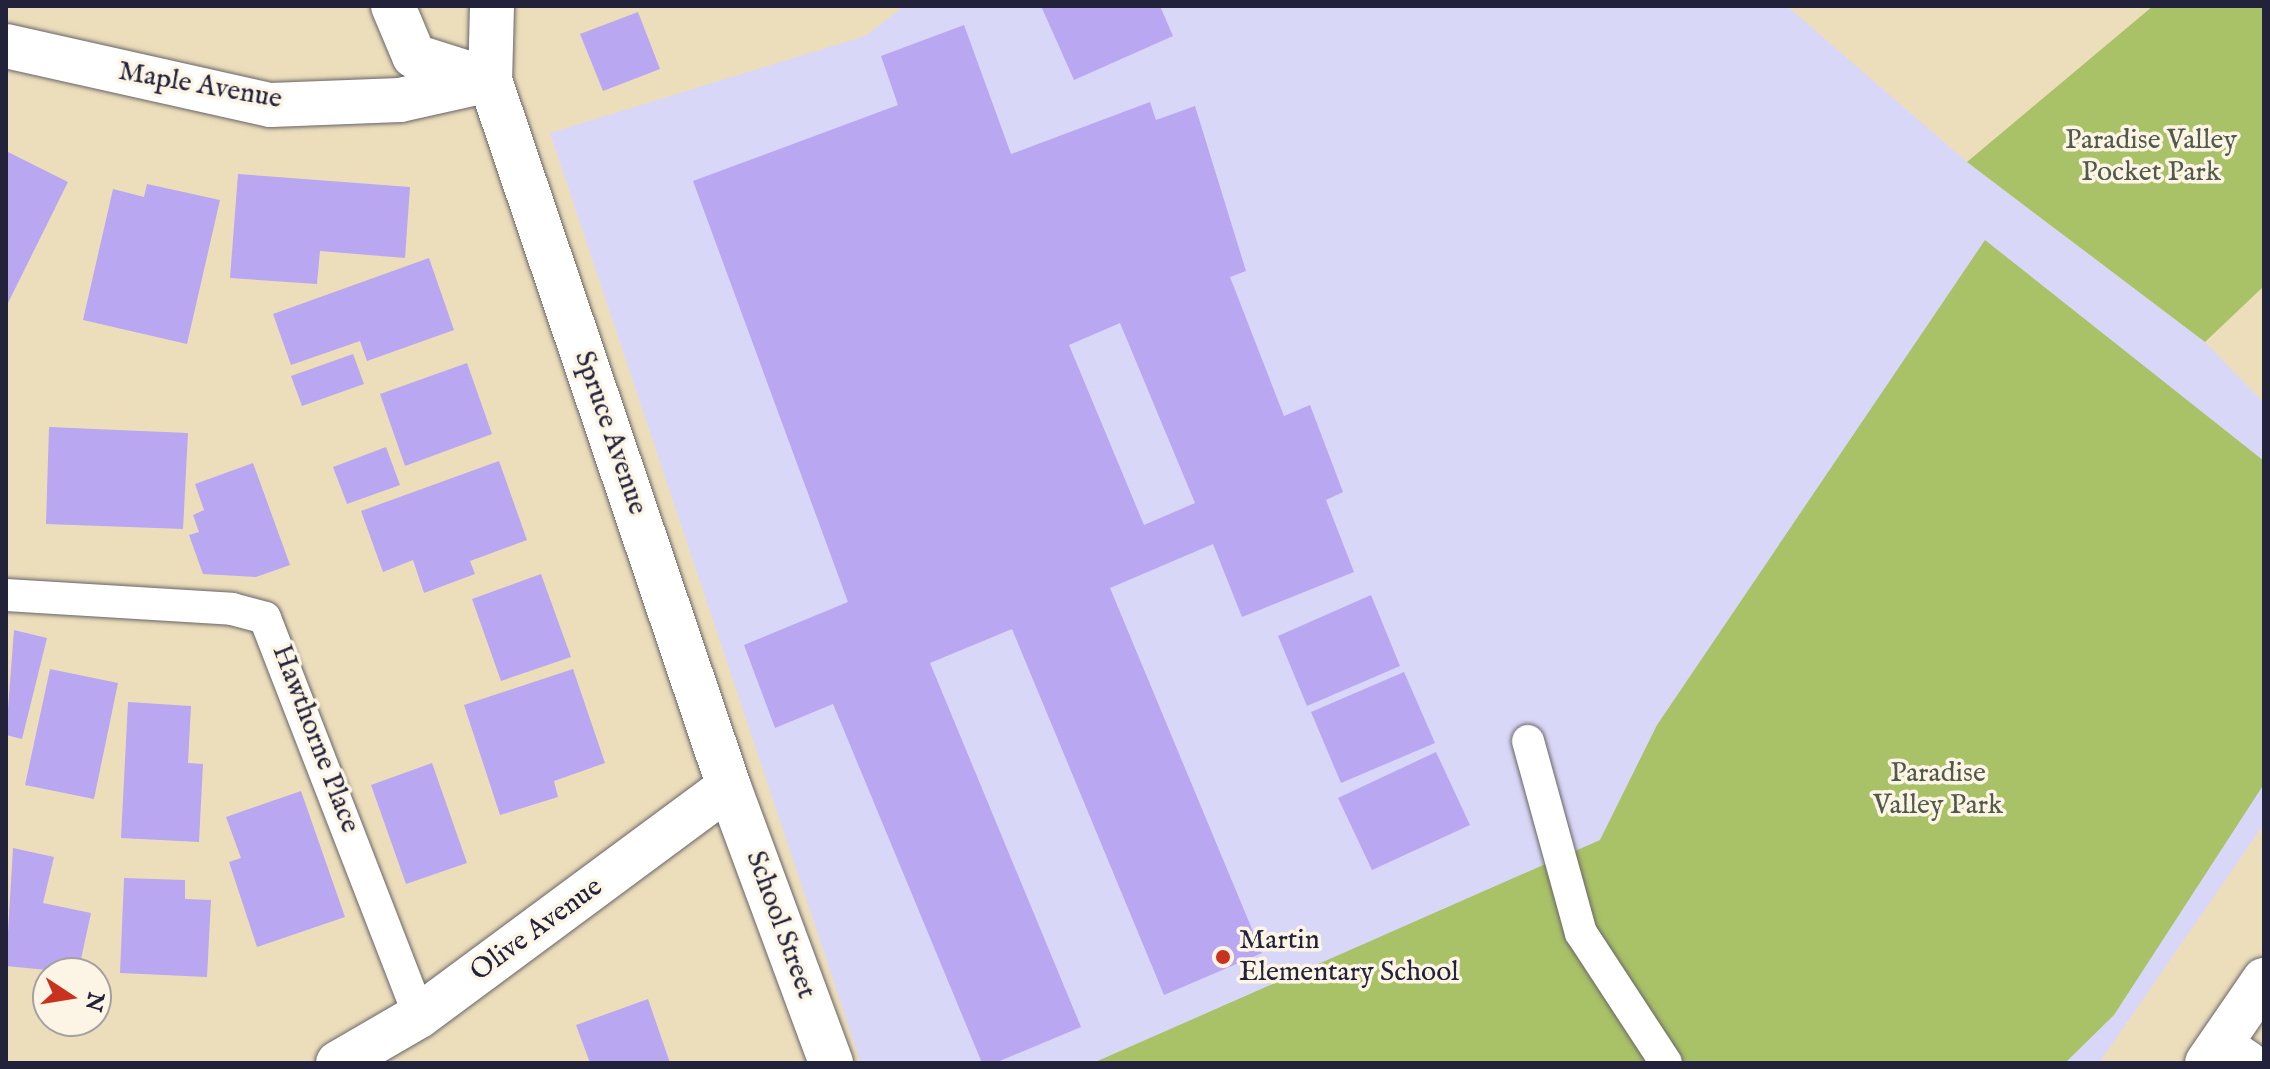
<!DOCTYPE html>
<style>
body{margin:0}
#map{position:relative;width:2270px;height:1069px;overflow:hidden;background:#ecdebb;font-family:"IM FELL English",serif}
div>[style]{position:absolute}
.built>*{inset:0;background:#d9d7f7}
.green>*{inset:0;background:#a9c167}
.building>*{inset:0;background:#baa7f1}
.roads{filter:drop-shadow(0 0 2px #696468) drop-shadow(0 0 2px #696468)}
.service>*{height:32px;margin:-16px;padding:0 16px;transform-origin:16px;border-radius:16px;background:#fff}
.minor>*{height:44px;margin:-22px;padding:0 22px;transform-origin:22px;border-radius:22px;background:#fff}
.tertiary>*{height:44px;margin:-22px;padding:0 22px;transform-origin:22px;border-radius:22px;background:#fff}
.dots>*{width:22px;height:22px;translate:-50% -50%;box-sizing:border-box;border:4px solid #fcf5e5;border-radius:50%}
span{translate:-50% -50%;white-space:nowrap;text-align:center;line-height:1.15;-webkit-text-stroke:7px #fcf5e5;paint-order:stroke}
.street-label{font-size:28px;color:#22223b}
.park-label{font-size:28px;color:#515a4a}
.poi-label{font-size:28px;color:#22223b}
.left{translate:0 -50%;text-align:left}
.frame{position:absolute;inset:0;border:8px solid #22223b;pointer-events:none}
.north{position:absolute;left:32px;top:957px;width:80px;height:80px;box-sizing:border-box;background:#fcf5e5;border:2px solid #a5a1a1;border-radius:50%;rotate:102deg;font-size:22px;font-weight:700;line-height:32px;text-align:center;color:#22223b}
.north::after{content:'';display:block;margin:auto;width:28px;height:36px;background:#c8321e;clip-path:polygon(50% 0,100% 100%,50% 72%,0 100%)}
</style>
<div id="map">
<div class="built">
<div style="clip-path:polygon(904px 6px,1787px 6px,1967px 162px,2205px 342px,2264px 403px,2264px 824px,2099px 1063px,861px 1063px,550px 133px,865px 36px)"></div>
</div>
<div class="green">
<div style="clip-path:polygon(2153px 6px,2264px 6px,2264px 286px,2205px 342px,1967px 162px)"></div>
<div style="clip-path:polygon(1985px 240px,2264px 461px,2264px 784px,2114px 1015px,2065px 1063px,1093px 1063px,1600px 840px,1657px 725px)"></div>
</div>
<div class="building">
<div style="clip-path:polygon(1041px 6px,1160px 6px,1173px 36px,1074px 80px)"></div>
<div style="clip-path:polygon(638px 12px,660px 69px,603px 91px,580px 34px)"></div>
<div style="clip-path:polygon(evenodd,964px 25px,1011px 154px,1150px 102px,1156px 120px,1195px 106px,1246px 271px,1230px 277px,1284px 416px,1310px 405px,1343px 492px,1326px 500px,1354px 572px,1242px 617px,1213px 544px,1110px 588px,1262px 953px,1164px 995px,1012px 629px,930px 663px,1081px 1027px,995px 1063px,982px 1063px,833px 704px,775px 728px,744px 645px,848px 602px,693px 181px,898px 105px,881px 56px,964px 25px,1120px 323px,1195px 503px,1144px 525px,1069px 345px,1120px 323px)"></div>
<div style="clip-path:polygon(6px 151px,68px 182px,6px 307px)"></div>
<div style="clip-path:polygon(238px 174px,410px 187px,405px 258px,320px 251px,317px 284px,230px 278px)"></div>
<div style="clip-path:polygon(147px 184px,220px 200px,187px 344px,83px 320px,113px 189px,144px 197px)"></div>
<div style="clip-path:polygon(429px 258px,454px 330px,367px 361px,360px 341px,291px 365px,273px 314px)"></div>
<div style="clip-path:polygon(353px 354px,364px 384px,302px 406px,291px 376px)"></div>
<div style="clip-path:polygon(467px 363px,492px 434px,405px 466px,380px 394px)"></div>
<div style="clip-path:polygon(49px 427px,188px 433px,183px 529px,46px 524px)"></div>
<div style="clip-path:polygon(386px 447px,400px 485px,347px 504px,333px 467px)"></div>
<div style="clip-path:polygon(499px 461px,527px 540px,470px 561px,475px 574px,424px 593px,413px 560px,383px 572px,361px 511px)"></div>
<div style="clip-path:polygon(253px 463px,290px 565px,256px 577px,203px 574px,189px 535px,199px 532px,193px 515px,204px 510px,195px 484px)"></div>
<div style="clip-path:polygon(541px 574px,571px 657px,501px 681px,472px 599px)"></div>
<div style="clip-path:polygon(1371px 595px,1400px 666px,1307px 706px,1278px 636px)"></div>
<div style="clip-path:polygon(14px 630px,47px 638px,22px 739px,6px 735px)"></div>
<div style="clip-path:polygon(50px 669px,118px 683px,94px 799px,25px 785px)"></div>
<div style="clip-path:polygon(573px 669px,605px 763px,554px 781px,558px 797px,500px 815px,464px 705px)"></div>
<div style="clip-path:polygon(1404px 672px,1435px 743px,1341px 783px,1311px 712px)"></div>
<div style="clip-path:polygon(128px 702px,191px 706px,188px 763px,203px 764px,199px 842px,121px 838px)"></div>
<div style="clip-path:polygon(1436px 752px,1470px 825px,1372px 870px,1338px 798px)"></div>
<div style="clip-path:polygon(432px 763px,467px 863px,406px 884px,371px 785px)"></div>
<div style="clip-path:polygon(301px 791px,345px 917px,257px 947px,229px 862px,241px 858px,226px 817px)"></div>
<div style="clip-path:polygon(13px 848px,54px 857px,43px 903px,91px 913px,78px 973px,6px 966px)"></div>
<div style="clip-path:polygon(124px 878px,185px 880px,185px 899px,211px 900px,207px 977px,120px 973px)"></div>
<div style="clip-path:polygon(648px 999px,670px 1063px,590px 1063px,576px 1025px)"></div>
</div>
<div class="roads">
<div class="service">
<div style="left:6px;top:595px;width:226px;rotate:3.5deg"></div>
<div style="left:232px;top:609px;width:34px;rotate:15deg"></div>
<div style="left:265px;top:618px;width:427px;rotate:68.8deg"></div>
<div style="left:1528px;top:741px;width:199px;rotate:74.6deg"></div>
<div style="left:1581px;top:933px;width:155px;rotate:56.8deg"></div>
</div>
<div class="minor">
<div style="left:393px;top:6px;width:54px;rotate:67.2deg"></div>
<div style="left:414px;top:56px;width:77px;rotate:17.5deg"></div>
<div style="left:492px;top:6px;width:74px;rotate:91.5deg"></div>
<div style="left:490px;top:80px;width:746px;rotate:71.32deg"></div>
<div style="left:729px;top:787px;width:294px;rotate:69.7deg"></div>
<div style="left:6px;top:46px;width:271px;rotate:12.6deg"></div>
<div style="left:271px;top:105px;width:129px;rotate:-2.2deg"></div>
<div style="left:400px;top:100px;width:92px;rotate:-12.5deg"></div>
<div style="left:2222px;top:1046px;width:30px;rotate:34deg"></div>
<div style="left:338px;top:1063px;width:94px;rotate:-30.1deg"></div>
<div style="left:419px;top:1016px;width:385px;rotate:-36.5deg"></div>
</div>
<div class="tertiary">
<div style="left:2207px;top:1063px;width:101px;rotate:-55.5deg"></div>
</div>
</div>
<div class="dots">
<div style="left:1223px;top:957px;background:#c8321e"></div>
</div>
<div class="street-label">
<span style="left:200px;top:86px;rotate:10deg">Maple Avenue</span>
<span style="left:610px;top:433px;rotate:71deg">Spruce Avenue</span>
<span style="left:315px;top:739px;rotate:69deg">Hawthorne Place</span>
<span style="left:780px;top:925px;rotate:70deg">School Street</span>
<span style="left:537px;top:930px;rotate:-36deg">Olive Avenue</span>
</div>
<div class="park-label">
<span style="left:2151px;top:157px">Paradise Valley<br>Pocket Park</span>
<span style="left:1938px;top:790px">Paradise<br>Valley Park</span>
</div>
<div class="poi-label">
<span class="left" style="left:1239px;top:957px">Martin<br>Elementary School</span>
</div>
<div class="frame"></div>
<div class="north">N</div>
</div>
